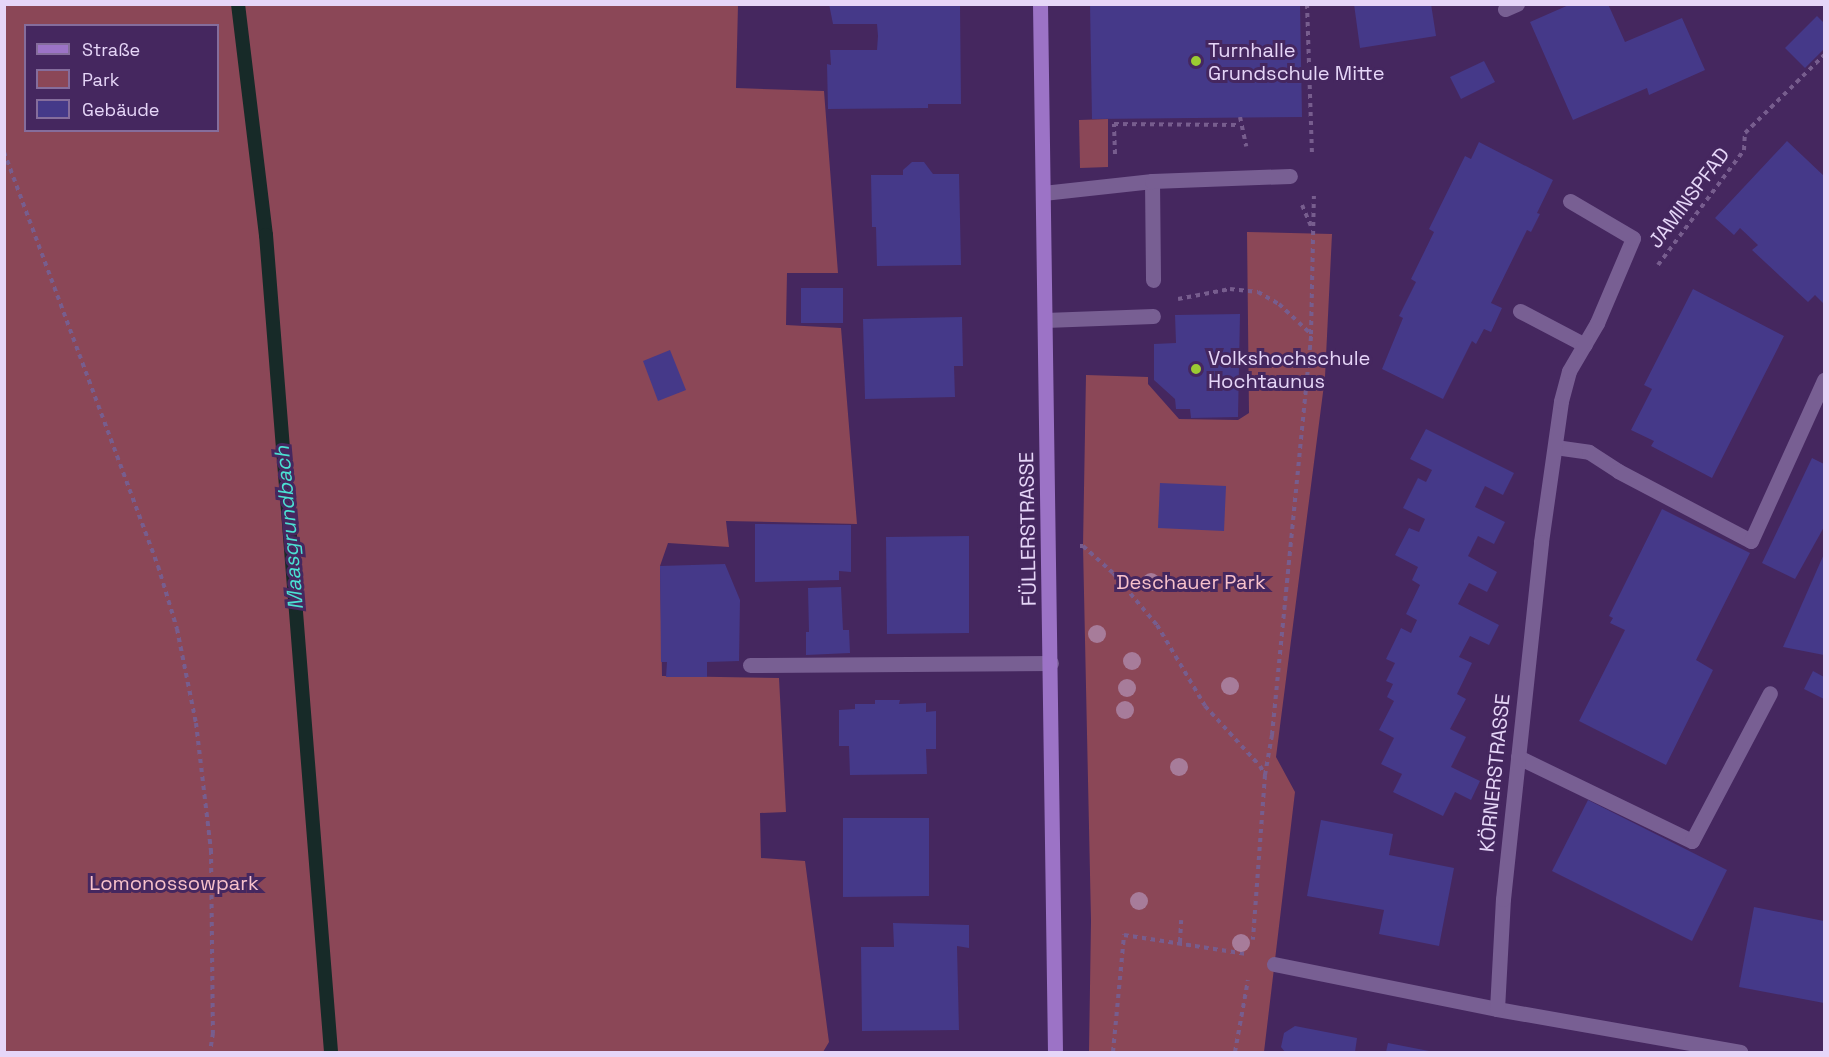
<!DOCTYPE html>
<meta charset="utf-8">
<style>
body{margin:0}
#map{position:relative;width:1829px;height:1057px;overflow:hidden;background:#45275f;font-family:"Space Grotesk",sans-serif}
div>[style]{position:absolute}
.green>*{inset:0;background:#8b4757}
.stream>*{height:14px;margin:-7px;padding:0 7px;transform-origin:7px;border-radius:7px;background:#172a28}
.building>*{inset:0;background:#453989}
.path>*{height:4px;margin-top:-2px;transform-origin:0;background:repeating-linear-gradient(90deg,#775d8e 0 4.5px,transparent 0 9px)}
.lane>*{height:15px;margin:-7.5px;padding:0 7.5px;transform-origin:7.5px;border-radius:7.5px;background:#785f93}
.street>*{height:15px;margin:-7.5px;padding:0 7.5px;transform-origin:7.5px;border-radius:7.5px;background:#785f93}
.secondary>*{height:15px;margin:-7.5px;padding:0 7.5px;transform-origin:7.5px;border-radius:7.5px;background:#9c73c6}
.trees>*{width:18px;height:18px;margin:-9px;border-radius:50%;background:#a77c9a}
.dots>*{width:16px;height:16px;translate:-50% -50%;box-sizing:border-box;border:3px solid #45275f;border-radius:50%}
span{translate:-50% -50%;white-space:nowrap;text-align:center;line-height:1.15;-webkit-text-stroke:6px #45275f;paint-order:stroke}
.poi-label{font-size:20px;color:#e6d6f8}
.left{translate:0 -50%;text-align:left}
.street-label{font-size:20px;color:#e6d6f8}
.park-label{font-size:20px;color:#f7c1cb}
.water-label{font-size:21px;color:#4be1d3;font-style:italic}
.frame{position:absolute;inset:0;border:6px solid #e6d6f8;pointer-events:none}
.legend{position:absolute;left:24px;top:24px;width:195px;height:108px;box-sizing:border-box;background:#45275f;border:2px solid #856d9c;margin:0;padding:8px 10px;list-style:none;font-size:18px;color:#e6d6f8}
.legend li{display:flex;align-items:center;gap:12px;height:30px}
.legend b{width:30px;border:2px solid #856d9c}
</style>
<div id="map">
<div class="green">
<div style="clip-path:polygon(evenodd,5px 5px,738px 5px,736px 88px,824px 91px,838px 273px,787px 273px,786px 325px,841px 328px,857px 524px,726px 521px,729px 547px,668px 543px,660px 566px,662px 676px,779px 678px,786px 812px,760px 813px,761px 858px,805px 861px,829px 1042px,823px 1052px,5px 1052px,5px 5px,26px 26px,218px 26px,218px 130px,26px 130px,26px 26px)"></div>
<div style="clip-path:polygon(1108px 119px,1108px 167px,1080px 168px,1079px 120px)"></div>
<div style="clip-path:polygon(1247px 232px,1332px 234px,1325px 377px,1276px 757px,1295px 792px,1264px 1052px,1089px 1052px,1091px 921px,1083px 546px,1086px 375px,1148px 377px,1148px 384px,1179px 419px,1238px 420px,1249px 413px)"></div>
</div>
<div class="stream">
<div style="left:238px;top:4px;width:233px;rotate:83.1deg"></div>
<div style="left:266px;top:235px;width:820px;rotate:85.45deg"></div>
</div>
<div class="building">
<div style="clip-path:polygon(829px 4px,960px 4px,961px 104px,928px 104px,928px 108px,828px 109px,827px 64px,831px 65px,830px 50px,877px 50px,878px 36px,877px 24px,833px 24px)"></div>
<div style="clip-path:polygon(1090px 4px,1300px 4px,1302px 117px,1092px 119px)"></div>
<div style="clip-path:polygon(1354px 4px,1431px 4px,1436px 36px,1360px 48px)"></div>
<div style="clip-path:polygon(1571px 4px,1608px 4px,1625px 42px,1682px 18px,1705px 70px,1649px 95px,1647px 88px,1573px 120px,1530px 22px)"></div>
<div style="clip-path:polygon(1817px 16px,1824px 23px,1824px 49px,1805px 68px,1785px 48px)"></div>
<div style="clip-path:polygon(1484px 61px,1495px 82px,1461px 99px,1450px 77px)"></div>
<div style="clip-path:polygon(1787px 141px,1824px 176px,1824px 304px,1815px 295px,1808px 302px,1752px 250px,1758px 245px,1740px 228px,1734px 235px,1715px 218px)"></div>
<div style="clip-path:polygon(1479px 142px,1553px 180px,1537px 213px,1540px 214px,1531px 232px,1527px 230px,1491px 303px,1502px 308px,1491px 332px,1484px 329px,1476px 344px,1472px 341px,1443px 399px,1382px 369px,1403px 318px,1399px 316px,1416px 282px,1411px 279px,1434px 232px,1429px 229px,1465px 156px,1471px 159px)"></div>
<div style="clip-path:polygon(912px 162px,924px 162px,933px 174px,959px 174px,961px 265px,877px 266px,876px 227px,872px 227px,871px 175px,903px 175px,903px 170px)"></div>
<div style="clip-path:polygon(801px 288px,843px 288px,843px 323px,801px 323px)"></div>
<div style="clip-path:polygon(1693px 289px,1784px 336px,1712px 478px,1651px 446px,1654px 441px,1631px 430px,1652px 389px,1644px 385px)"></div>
<div style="clip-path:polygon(1240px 314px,1238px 417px,1191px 418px,1190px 409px,1176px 409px,1175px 399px,1154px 380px,1154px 344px,1176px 343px,1175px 315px)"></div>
<div style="clip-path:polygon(962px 317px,963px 366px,954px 366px,955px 397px,865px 399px,863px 319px)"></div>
<div style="clip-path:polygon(670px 350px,686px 390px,658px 401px,643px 361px)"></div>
<div style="clip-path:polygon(1426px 429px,1514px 473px,1503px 495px,1485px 486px,1475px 507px,1505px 522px,1494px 544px,1478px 536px,1468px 556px,1497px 572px,1487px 592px,1469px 583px,1458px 604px,1499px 625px,1489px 645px,1470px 636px,1459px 657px,1472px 663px,1457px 694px,1466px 699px,1450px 729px,1466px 737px,1451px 767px,1480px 781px,1471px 800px,1455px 792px,1443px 816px,1393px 792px,1402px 774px,1381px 764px,1394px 738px,1379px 730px,1394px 701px,1387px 697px,1393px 684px,1386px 681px,1395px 663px,1386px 659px,1401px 628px,1411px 633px,1417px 620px,1406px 614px,1420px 585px,1412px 580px,1418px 567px,1395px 555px,1409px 528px,1419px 532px,1425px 519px,1403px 508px,1418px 478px,1426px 482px,1432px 470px,1410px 459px)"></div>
<div style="clip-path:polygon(1812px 458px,1824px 464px,1824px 527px,1795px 579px,1762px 563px)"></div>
<div style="clip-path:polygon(1160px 483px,1226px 486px,1224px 531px,1158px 528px)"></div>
<div style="clip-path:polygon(1662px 509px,1750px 553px,1696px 660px,1713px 670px,1666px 765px,1579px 721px,1625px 630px,1610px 623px,1613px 618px,1609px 616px)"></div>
<div style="clip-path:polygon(755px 524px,851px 525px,851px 572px,839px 571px,839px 580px,755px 582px)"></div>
<div style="clip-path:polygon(969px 536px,969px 633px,887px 634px,886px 537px)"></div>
<div style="clip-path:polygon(1824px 554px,1824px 655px,1783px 647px)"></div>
<div style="clip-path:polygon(725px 564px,740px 600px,739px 661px,707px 662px,707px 677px,666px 677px,667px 662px,661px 662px,660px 566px)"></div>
<div style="clip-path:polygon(841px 587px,843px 630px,849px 630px,850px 653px,806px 655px,806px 632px,809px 632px,808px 588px)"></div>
<div style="clip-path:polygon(1813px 671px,1824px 677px,1824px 699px,1804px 689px)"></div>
<div style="clip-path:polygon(875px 700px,900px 700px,899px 704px,926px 703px,926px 712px,936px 711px,936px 749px,926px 749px,927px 774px,850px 775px,849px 746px,839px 746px,839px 710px,855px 709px,855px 704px,875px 704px)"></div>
<div style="clip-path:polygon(1588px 800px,1727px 870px,1692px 941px,1552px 871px)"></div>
<div style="clip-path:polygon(843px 818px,929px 818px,929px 896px,843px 897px)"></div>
<div style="clip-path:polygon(1321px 820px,1393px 834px,1389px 855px,1454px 868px,1439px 946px,1379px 934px,1384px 910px,1307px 896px)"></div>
<div style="clip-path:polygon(1754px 907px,1824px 921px,1824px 1003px,1739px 987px)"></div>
<div style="clip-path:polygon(893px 923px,969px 925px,969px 948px,957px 946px,959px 1030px,862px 1031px,861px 947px,894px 947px)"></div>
<div style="clip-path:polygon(1295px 1026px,1357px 1038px,1355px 1052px,1285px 1052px,1281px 1047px,1284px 1033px)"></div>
<div style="clip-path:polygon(1388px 1043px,1429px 1051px,1429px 1052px,1386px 1052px)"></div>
</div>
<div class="path">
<div style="left:1307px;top:4px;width:149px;rotate:88.1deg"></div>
<div style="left:1240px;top:117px;width:30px;rotate:78deg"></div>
<div style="left:4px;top:152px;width:442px;rotate:69.6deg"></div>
<div style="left:158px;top:566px;width:66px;rotate:73.2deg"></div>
<div style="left:177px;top:629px;width:96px;rotate:78.6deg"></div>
<div style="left:196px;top:723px;width:128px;rotate:83.3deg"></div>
<div style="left:211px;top:850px;width:183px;rotate:89.4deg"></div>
<div style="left:213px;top:1033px;width:19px;rotate:99deg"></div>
<div style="left:1115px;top:154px;width:30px;rotate:-92deg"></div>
<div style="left:1114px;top:124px;width:126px;rotate:0.5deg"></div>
<div style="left:1302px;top:205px;width:25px;rotate:67deg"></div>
<div style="left:1658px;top:265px;width:144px;rotate:-53.2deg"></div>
<div style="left:1744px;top:150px;width:17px;rotate:-87deg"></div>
<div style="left:1745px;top:133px;width:111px;rotate:-44.6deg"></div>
<div style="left:1178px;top:299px;width:53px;rotate:-10.9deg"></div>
<div style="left:1230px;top:289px;width:28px;rotate:6deg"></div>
<div style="left:1258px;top:292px;width:24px;rotate:30deg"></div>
<div style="left:1279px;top:304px;width:44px;rotate:43.2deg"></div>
<div style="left:1080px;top:546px;width:3px"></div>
<div style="left:1083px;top:546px;width:40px;rotate:42deg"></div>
<div style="left:1113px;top:573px;width:68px;rotate:49.8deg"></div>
<div style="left:1157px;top:625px;width:94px;rotate:59.3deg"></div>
<div style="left:1205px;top:706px;width:81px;rotate:47.5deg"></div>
<div style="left:1260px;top:766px;width:10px;rotate:61deg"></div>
<div style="left:1265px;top:775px;width:165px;rotate:94.2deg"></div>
<div style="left:1265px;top:775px;width:41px;rotate:-80.1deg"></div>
<div style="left:1272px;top:735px;width:403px;rotate:-84.4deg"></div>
<div style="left:1311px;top:334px;width:138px;rotate:-88.8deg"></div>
<div style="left:1180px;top:942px;width:22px;rotate:-87deg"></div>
<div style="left:1113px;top:1052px;width:118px;rotate:-84.6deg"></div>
<div style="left:1124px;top:935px;width:124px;rotate:8.8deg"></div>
<div style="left:1235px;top:1052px;width:73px;rotate:-79.8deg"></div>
</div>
<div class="lane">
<div style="left:1505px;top:9px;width:13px;rotate:-23deg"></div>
<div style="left:1152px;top:181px;width:99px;rotate:89.4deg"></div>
<div style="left:1043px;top:193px;width:110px;rotate:-6.3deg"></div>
<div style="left:1152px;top:181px;width:138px;rotate:-2.1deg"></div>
<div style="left:1520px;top:311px;width:73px;rotate:27.6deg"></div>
<div style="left:1045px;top:320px;width:108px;rotate:-2.1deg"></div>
<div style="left:1555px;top:447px;width:34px;rotate:8deg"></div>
<div style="left:1589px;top:452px;width:35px;rotate:33deg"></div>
<div style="left:1618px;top:471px;width:150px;rotate:27.8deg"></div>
<div style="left:1751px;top:541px;width:177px;rotate:-65.6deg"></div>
<div style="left:1541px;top:542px;width:142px;rotate:-81.9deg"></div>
<div style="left:1561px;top:401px;width:31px;rotate:-75deg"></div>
<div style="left:1569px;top:371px;width:56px;rotate:-59.7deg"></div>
<div style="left:1597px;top:323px;width:92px;rotate:-67deg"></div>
<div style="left:1633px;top:238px;width:73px;rotate:-149.6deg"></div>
<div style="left:750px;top:665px;width:301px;rotate:-0.4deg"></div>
<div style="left:1518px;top:757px;width:193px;rotate:25.8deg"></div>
<div style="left:1692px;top:841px;width:167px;rotate:-62.2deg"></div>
</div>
<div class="street">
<div style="left:1274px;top:964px;width:227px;rotate:11.4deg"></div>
<div style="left:1497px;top:1009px;width:247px;rotate:10deg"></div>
<div style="left:1497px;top:1009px;width:110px;rotate:-86.9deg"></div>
<div style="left:1503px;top:899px;width:359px;rotate:-83.9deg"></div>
</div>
<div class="secondary">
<div style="left:1040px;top:4px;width:1048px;rotate:89.18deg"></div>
</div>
<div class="trees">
<div style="left:1151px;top:582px"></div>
<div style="left:1097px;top:634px"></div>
<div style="left:1132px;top:661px"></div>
<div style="left:1230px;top:686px"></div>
<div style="left:1127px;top:688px"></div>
<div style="left:1125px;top:710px"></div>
<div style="left:1179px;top:767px"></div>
<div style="left:1139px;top:901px"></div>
<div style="left:1241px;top:943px"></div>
</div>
<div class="dots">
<div style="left:1196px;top:61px;background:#9bcb33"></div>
<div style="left:1196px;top:369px;background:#9bcb33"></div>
</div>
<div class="poi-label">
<span class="left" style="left:1208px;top:62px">Turnhalle<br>Grundschule Mitte</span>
<span class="left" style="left:1208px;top:370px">Volkshochschule<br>Hochtaunus</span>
</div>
<div class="street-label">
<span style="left:1689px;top:198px;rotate:-53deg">JAMINSPFAD</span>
<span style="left:1028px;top:529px;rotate:-91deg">FÜLLERSTRASSE</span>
<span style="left:1495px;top:773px;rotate:-84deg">KÖRNERSTRASSE</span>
</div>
<div class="park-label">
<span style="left:1191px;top:582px">Deschauer Park</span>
<span style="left:174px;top:883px">Lomonossowpark</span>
</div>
<div class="water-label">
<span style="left:289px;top:528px;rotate:-95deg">Maasgrundbach</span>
</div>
<div class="frame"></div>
<ul class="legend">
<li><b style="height:8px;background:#9c73c6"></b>Straße</li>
<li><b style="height:16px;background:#8b4757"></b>Park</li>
<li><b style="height:16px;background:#453989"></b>Gebäude</li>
</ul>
</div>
